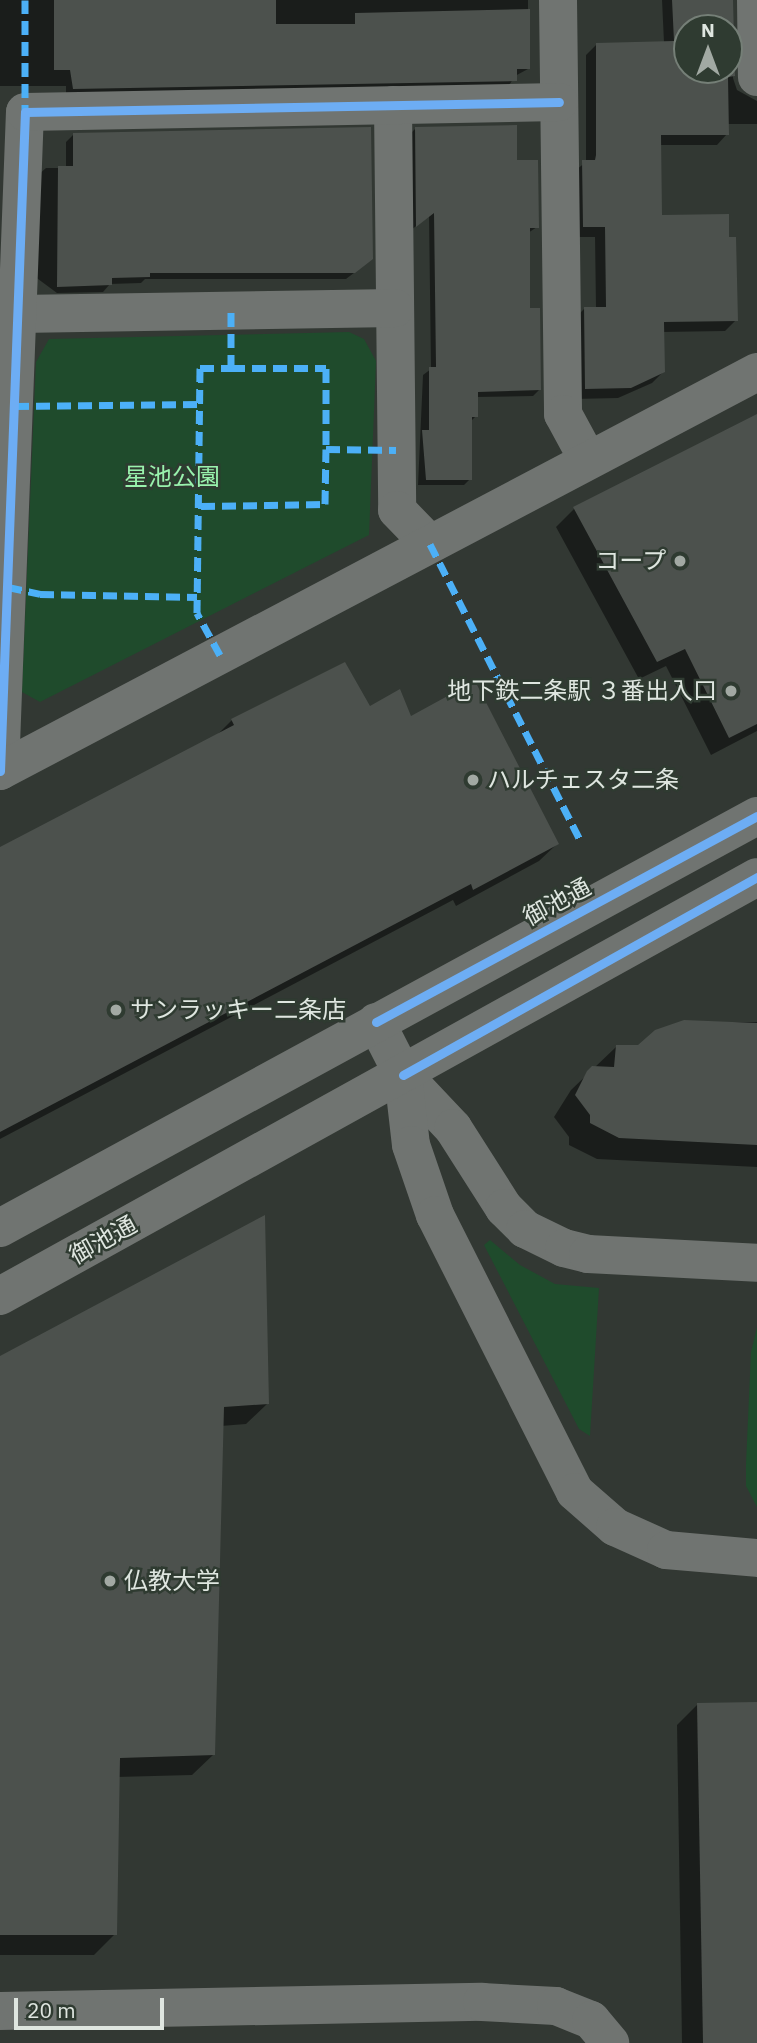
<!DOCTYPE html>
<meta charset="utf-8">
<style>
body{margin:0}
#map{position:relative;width:757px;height:2043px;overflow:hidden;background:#323833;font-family:"IBM Plex Sans","Noto Sans JP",sans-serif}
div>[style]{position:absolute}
.green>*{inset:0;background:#1f4b2c}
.shadow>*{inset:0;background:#0007}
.building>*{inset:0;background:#4c514d}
.minor>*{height:38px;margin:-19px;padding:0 19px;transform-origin:19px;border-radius:19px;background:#707471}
.quiet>*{height:7px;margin-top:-3.5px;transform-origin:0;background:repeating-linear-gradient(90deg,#4cb0f7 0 14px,transparent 0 21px)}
.cycleway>*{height:9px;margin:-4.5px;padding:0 4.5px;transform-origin:4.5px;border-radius:4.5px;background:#6dadf4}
.dots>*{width:19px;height:19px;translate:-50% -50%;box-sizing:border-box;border:4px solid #2f3b31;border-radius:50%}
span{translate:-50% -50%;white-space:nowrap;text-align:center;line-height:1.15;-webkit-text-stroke:5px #2f3b31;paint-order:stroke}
.park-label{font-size:24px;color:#99f2ad}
.poi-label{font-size:24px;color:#dfe6e0}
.right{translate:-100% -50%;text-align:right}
.left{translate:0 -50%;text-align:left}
.street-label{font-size:24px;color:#dfe6e0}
.north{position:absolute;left:673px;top:14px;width:70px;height:70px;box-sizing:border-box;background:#2f3b31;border:2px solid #757f77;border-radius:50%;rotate:0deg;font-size:19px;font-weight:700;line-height:28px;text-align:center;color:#dfe6e0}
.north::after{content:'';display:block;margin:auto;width:24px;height:32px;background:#a2a9a3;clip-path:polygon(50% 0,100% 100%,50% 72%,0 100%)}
.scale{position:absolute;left:14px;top:1998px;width:150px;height:32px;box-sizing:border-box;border:4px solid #dfe6e0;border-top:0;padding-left:9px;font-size:21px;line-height:24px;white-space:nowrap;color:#dfe6e0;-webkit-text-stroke:5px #2f3b31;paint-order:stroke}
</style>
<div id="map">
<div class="green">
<div style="clip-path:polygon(349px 332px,364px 339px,376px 361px,369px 535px,40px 702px,22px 692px,36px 362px,49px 339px)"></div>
<div style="clip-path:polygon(490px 1240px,520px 1265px,555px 1284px,599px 1288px,590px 1436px,579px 1429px,484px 1245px)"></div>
<div style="clip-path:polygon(757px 1327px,757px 1507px,746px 1486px,746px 1464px,751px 1352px)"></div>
</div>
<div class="shadow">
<div style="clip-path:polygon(0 0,528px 0,528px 69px,515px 76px,508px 87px,66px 96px,66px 86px,0 86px)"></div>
<div style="clip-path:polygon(evenodd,662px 0,732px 0,733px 78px,737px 90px,757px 101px,757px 124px,727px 124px,727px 134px,717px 145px,660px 145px,661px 217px,736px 320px,725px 331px,663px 332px,663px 372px,652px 383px,618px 398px,575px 399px,574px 319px,584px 309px,596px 308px,595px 237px,573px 237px,572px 173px,586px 162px,586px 55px,597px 44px,664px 43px,662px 0,687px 28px,729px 28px,729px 70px,687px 70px,687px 28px)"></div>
<div style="clip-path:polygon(416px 128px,515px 162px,537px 227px,528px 233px,528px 310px,539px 390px,533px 396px,476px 397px,476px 416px,470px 422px,470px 479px,464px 485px,418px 485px,423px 375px,431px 369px,429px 216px,411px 230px,410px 134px)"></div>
<div style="clip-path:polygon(73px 135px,363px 266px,346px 279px,145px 279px,141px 283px,110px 284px,103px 292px,57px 293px,34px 276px,38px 175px,46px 168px,66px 168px,66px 142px)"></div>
<div style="clip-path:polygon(757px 416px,757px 731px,711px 755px,666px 666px,639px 679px,556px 527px,574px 509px)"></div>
<div style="clip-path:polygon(369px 708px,410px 718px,557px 844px,539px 861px,456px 906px,453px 900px,0 1139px,0 849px,215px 737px,232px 720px)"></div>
<div style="clip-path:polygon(684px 1022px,757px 1022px,757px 1167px,597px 1159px,569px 1145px,569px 1137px,554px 1117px,571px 1090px,616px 1047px,639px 1047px)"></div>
<div style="clip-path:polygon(0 1358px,267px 1404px,246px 1424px,221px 1426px,213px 1755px,192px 1775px,117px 1777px,115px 1934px,94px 1955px,0 1955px)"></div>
<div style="clip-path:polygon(757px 1703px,757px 2043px,682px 2043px,677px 1725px,698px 1704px)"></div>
</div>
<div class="building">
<div style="clip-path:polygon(54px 0,276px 0,276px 24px,355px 24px,355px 13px,530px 9px,530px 69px,517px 69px,517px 81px,73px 89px,70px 70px,54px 70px)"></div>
<div style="clip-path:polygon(evenodd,672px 0,733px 0,735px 76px,728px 77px,729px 135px,661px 135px,662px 215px,729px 214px,729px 237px,736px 237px,738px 321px,664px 322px,665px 372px,631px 388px,585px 389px,584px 307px,606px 307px,605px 227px,583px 227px,582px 160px,595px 160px,596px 155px,596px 43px,674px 41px,672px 0,687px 28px,729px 28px,729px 70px,687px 70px,687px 28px)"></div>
<div style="clip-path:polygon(517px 125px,517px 160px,538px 160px,539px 228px,530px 228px,530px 308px,540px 308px,541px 390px,478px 392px,478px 417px,472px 417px,472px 480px,426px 480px,422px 430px,429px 430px,429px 367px,436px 367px,434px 213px,416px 227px,415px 127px)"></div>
<div style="clip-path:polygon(371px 127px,373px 259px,355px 273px,150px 273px,150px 277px,112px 278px,112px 285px,57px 287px,58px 166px,73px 166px,73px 133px)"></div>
<div style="clip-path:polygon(757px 414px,757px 724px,729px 738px,685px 649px,657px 662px,573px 507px)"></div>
<div style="clip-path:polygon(345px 662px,370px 706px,400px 689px,411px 716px,475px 681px,559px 844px,473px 890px,471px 884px,0 1132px,0 847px,234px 725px,231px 719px)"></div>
<div style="clip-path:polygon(684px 1020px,757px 1023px,757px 1145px,619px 1138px,590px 1123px,590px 1115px,575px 1095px,587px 1071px,592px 1066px,614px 1067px,616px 1045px,638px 1045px,655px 1030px)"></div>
<div style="clip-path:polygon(265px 1215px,269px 1404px,224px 1407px,215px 1755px,120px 1758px,117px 1935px,0 1935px,0 1356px)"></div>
<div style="clip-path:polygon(757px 1702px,757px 2043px,703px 2043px,697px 1703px)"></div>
</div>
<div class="minor">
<div style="left:558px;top:0;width:414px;rotate:89.3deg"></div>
<div style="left:563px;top:414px;width:52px;rotate:61.5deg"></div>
<div style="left:756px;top:0;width:77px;rotate:89.3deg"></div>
<div style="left:393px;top:105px;width:405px;rotate:89.4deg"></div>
<div style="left:397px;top:510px;width:47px;rotate:45.9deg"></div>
<div style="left:18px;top:314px;width:377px;rotate:-0.9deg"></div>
<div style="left:0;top:771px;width:659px;rotate:-87.83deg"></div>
<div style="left:25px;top:112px;width:534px;rotate:-1.07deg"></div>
<div style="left:0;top:771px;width:856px;rotate:-27.79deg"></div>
<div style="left:376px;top:1022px;width:59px;rotate:63deg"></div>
<div style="left:403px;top:1075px;width:73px;rotate:46.7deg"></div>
<div style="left:453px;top:1128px;width:95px;rotate:57.5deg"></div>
<div style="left:504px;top:1208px;width:30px;rotate:45deg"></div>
<div style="left:525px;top:1229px;width:43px;rotate:26deg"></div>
<div style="left:564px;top:1248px;width:25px;rotate:14deg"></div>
<div style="left:588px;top:1254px;width:169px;rotate:3deg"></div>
<div style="left:403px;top:1075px;width:70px;rotate:83.5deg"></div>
<div style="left:411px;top:1145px;width:74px;rotate:71.1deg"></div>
<div style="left:435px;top:1215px;width:310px;rotate:63.2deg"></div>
<div style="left:575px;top:1492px;width:53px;rotate:41.2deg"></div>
<div style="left:615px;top:1527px;width:56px;rotate:24.3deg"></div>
<div style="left:666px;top:1550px;width:91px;rotate:5deg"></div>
<div style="left:0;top:1228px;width:862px;rotate:-28.56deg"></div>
<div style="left:0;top:1296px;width:865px;rotate:-28.96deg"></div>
<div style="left:0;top:2011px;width:482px;rotate:-1.1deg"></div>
<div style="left:482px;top:2002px;width:74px;rotate:3.1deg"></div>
<div style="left:556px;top:2006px;width:38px;rotate:22deg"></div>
<div style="left:591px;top:2020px;width:30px;rotate:50deg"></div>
</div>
<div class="quiet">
<div style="left:25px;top:0;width:112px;rotate:90deg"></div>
<div style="left:231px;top:368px;width:95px"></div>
<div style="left:326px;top:368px;width:81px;rotate:90deg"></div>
<div style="left:15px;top:406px;width:185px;rotate:-0.6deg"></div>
<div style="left:201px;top:506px;width:124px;rotate:-0.9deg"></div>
<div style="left:325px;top:504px;width:55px;rotate:-89deg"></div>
<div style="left:326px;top:449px;width:70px;rotate:0.8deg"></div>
<div style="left:430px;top:544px;width:334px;rotate:63.1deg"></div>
<div style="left:8px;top:587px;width:33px;rotate:12deg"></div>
<div style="left:40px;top:594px;width:157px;rotate:1.1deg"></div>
<div style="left:220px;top:655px;width:48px;rotate:-118.7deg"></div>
<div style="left:197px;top:613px;width:245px;rotate:-89.3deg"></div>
<div style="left:200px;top:368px;width:31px"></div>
<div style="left:231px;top:368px;width:58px;rotate:-90deg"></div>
</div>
<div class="cycleway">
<div style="left:0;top:771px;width:659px;rotate:-87.83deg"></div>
<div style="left:25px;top:112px;width:534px;rotate:-1.07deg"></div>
<div style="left:376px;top:1022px;width:433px;rotate:-28.4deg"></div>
<div style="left:403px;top:1075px;width:406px;rotate:-29.2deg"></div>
</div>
<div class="dots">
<div style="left:680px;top:561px;background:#a2a9a3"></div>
<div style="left:731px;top:691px;background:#a2a9a3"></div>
<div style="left:473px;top:780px;background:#a2a9a3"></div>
<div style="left:116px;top:1010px;background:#a2a9a3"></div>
<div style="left:110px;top:1581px;background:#a2a9a3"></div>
</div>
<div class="park-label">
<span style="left:172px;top:477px">星池公園</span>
</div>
<div class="poi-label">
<span class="right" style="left:666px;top:561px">コープ</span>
<span class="right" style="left:717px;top:691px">地下鉄二条駅 ３番出入口</span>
<span class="left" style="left:487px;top:780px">ハルチェスタ二条</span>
<span class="left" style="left:130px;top:1010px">サンラッキー二条店</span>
<span class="left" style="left:124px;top:1581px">仏教大学</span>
</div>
<div class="street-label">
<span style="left:557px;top:902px;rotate:-28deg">御池通</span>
<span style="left:103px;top:1240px;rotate:-29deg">御池通</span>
</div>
<div class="north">N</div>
<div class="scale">20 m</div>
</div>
